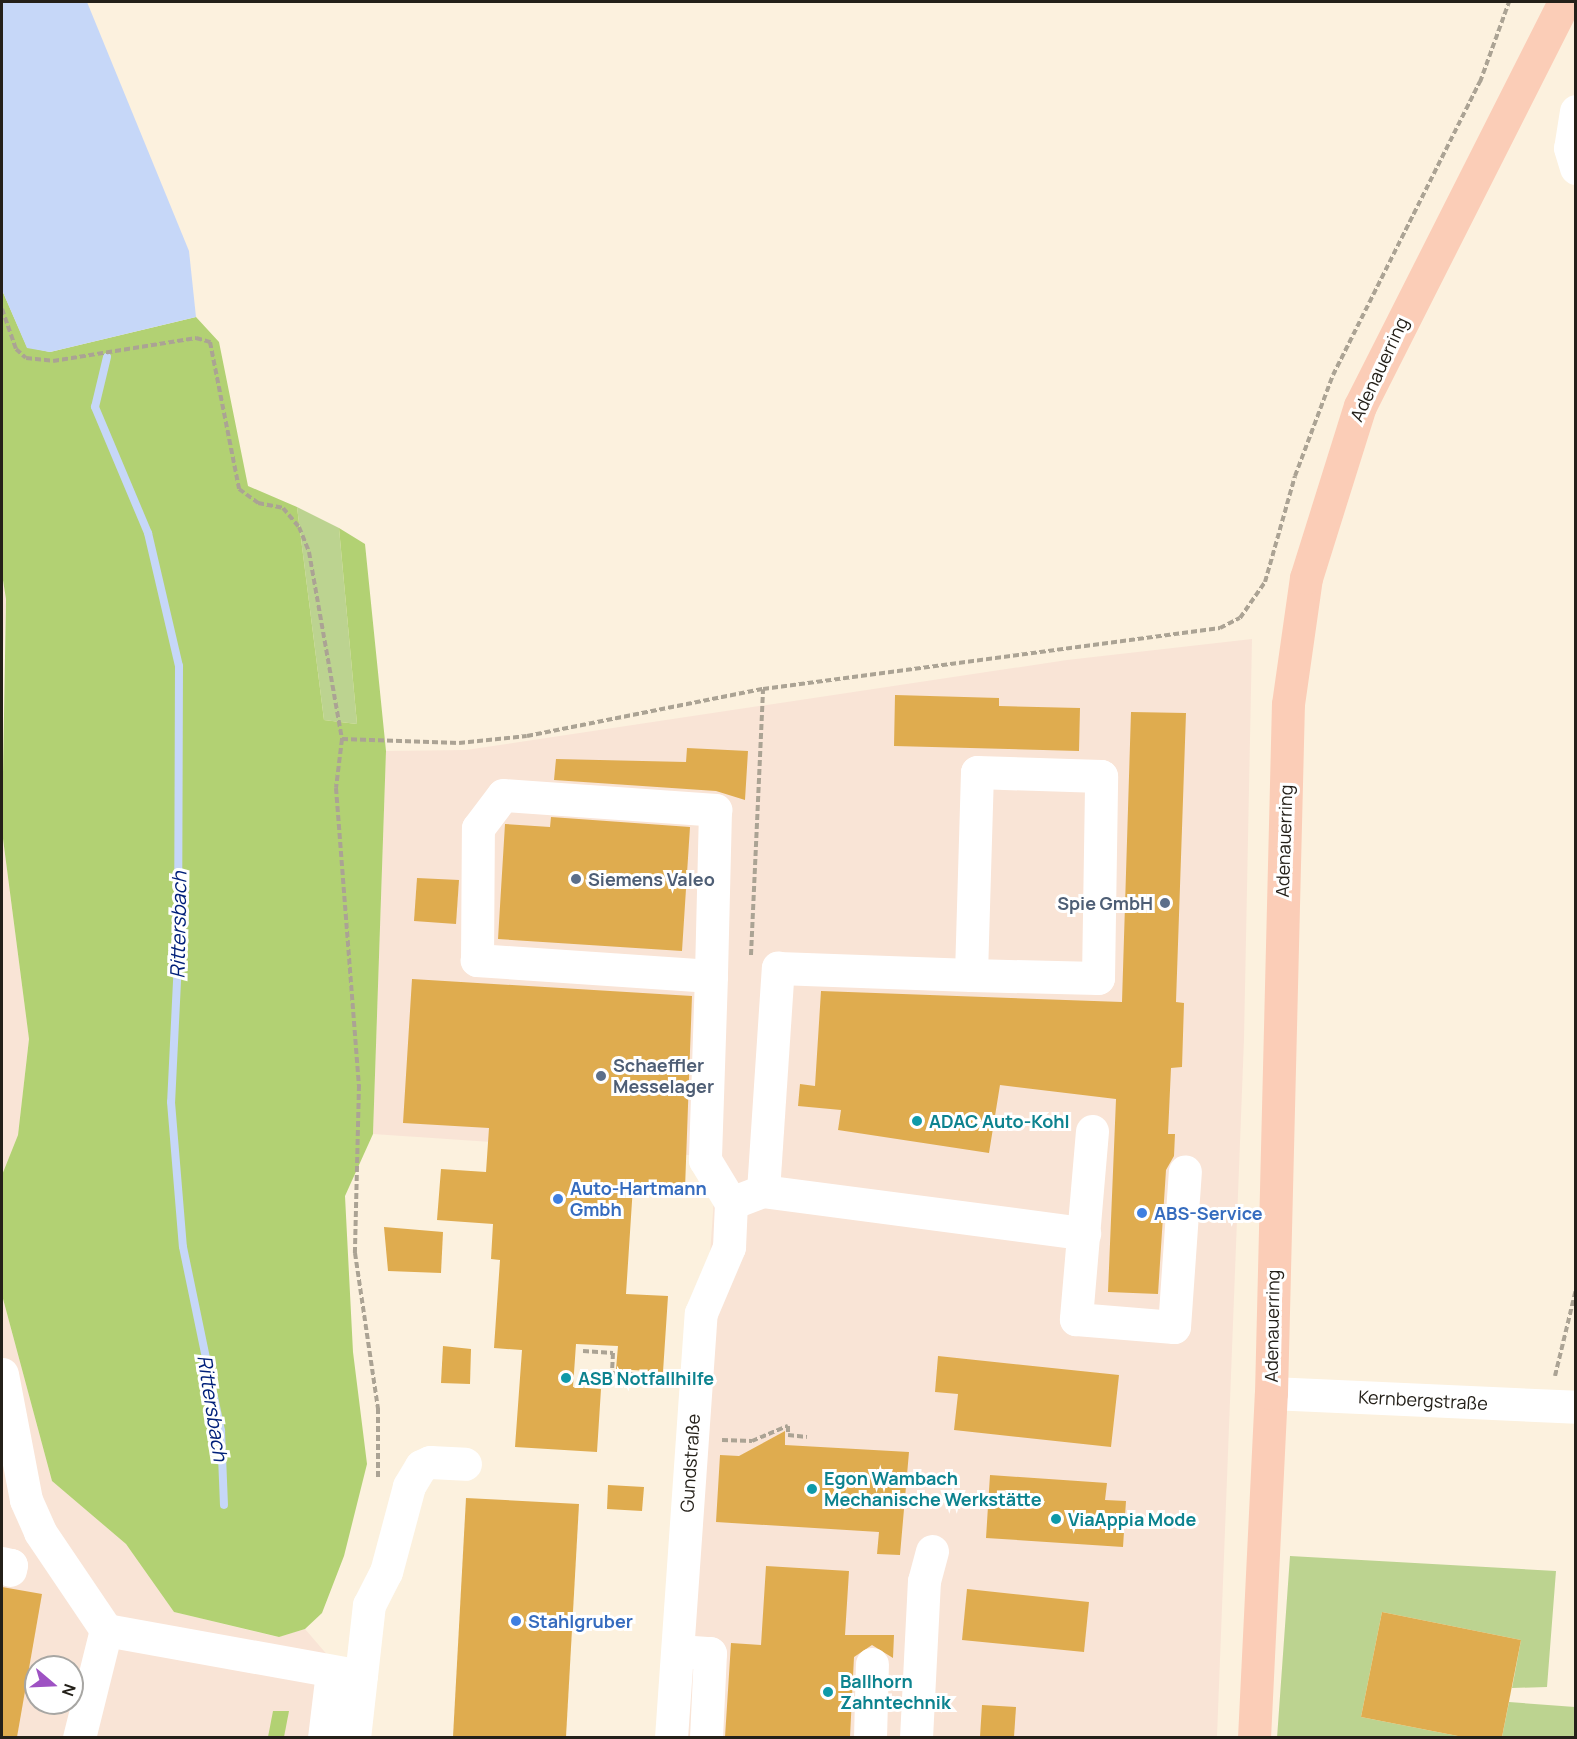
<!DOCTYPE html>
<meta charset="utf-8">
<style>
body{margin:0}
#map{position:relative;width:1577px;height:1739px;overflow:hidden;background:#fcf1de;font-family:Manrope,sans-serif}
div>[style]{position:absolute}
.industrial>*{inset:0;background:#f9e4d6}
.green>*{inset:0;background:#bcd390}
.forest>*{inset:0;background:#b2d173}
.water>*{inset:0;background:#c6d7f8}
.stream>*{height:8px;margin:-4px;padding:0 4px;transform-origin:4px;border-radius:4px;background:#c6d7f8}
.building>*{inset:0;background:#dfac4f}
.path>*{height:4px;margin-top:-2px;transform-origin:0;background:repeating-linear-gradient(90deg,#aba394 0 6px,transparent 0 9px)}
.minor>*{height:33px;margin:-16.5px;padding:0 16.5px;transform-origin:16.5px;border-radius:16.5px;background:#fff}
.major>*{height:33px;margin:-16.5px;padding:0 16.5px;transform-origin:16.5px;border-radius:16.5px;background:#fbcdb7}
.dots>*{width:16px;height:16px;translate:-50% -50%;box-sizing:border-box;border:3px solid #fff;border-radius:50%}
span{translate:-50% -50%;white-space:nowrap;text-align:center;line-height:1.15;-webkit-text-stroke:6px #fff;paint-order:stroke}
.street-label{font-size:18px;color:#242019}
.service-label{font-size:18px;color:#4e5e75;font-weight:700}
.left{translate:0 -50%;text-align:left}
.right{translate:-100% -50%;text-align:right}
.culture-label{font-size:18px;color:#0d838f;font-weight:700}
.shop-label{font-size:18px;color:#366cbe;font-weight:700}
.water-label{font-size:20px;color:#01207a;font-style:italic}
.frame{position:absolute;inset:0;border:3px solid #242019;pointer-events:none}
.north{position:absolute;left:24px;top:1655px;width:60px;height:60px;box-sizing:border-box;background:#fff;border:2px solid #a7a6a3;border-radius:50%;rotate:109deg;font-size:16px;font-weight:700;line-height:24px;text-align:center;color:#242019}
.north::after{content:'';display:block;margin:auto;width:21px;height:27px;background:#9e52c3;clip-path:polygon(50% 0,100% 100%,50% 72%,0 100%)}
</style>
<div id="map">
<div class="industrial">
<div style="clip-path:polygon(2px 574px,6px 599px,2px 672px)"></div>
<div style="clip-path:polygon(1252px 639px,1244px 1039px,1217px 1737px,675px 1737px,717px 1157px,373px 1134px,386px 751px,466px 750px,1067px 660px)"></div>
<div style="clip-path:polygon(2px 831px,29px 1039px,18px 1135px,2px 1175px)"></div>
<div style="clip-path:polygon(evenodd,2px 1295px,52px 1481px,126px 1544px,174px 1612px,278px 1637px,305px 1629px,348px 1679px,342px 1737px,2px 1737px,2px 1295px,36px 1667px,72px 1667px,72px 1703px,36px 1703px,36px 1667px)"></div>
</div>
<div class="green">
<div style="clip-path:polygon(297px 507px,339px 528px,357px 724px,324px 720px)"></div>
<div style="clip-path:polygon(1290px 1556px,1556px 1571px,1547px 1687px,1512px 1688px,1521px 1640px,1382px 1612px,1361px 1717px,1463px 1737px,1277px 1738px)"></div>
<div style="clip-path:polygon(1509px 1702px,1575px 1707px,1575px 1737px,1502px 1737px)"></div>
</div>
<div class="forest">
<div style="clip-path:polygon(2px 290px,27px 347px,50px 352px,196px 317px,219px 342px,248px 486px,297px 507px,324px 720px,357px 724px,339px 528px,365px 544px,386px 751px,373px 1134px,345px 1196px,353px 1352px,367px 1464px,344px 1556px,322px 1613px,305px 1629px,279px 1637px,174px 1612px,126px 1544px,52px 1481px,2px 1295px,2px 1175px,18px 1135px,29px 1039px,2px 831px,6px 599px,2px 574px)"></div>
<div style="clip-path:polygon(273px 1711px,289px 1711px,284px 1737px,268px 1737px)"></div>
</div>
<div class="water">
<div style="clip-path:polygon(2px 2px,87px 2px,189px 251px,196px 317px,50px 352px,27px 348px,2px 290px)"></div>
</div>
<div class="stream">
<div style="left:107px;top:357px;width:51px;rotate:103.5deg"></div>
<div style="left:95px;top:407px;width:137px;rotate:67.2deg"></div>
<div style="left:148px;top:533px;width:137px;rotate:76.9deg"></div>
<div style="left:179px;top:666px;width:295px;rotate:90.2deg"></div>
<div style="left:178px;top:961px;width:141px;rotate:92.8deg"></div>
<div style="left:171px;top:1102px;width:145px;rotate:85.3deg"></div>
<div style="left:183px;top:1247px;width:188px;rotate:78.3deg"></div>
<div style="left:221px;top:1431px;width:74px;rotate:87.7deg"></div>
</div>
<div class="building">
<div style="clip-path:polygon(895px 695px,999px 698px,999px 706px,1080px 708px,1079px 751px,894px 746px)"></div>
<div style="clip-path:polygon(1131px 712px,1186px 713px,1176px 1002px,1184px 1003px,1182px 1067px,1171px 1068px,1168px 1134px,1175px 1134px,1174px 1156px,1166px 1170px,1158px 1294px,1108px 1292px,1116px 1099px,1000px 1085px,989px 1153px,838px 1130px,841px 1110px,798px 1106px,800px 1084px,815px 1086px,821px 991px,1122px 1002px)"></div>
<div style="clip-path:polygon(687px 748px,748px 751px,745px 800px,716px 791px,554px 780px,556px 759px,686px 762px)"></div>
<div style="clip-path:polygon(551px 817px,690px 827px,682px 951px,498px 939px,505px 824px,550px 827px)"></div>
<div style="clip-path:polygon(417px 878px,459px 880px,456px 924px,414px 921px)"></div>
<div style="clip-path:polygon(412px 979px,692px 996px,685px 1189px,633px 1186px,626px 1294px,668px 1296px,663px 1372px,616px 1369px,618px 1346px,576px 1344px,573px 1387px,601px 1389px,597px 1452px,515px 1447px,522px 1350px,494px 1348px,500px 1260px,491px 1259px,493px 1224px,437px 1220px,441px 1169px,486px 1172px,489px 1128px,403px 1123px)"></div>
<div style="clip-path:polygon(384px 1227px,443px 1232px,441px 1273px,388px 1271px)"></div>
<div style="clip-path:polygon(443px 1346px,471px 1349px,470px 1384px,441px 1383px)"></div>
<div style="clip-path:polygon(938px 1356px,1119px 1375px,1111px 1447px,954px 1430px,958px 1394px,935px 1392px)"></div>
<div style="clip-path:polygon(785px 1431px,785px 1445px,909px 1452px,900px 1555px,877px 1554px,879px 1532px,716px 1522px,720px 1455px,739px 1456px)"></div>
<div style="clip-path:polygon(990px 1475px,1107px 1483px,1105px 1500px,1126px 1501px,1123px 1547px,986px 1538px)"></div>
<div style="clip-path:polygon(608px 1485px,644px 1487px,642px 1511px,607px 1509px)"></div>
<div style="clip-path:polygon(466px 1498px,579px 1504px,566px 1737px,453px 1737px)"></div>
<div style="clip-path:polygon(766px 1566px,849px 1571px,845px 1635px,894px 1635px,893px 1658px,872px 1645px,854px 1657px,850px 1737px,725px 1737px,731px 1643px,761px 1645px)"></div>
<div style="clip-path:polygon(2px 1587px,42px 1594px,17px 1737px,2px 1737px)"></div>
<div style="clip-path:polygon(967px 1589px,1089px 1602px,1084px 1652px,962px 1640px)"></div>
<div style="clip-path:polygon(1382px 1612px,1521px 1640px,1502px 1737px,1463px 1737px,1361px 1717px)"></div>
<div style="clip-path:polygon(982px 1705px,1016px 1707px,1014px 1737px,980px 1737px)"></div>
</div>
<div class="path">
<div style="left:2px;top:309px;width:42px;rotate:70.7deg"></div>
<div style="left:16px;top:349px;width:13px;rotate:42deg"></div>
<div style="left:26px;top:358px;width:27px;rotate:6deg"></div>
<div style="left:53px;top:361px;width:145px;rotate:-9.1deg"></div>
<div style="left:196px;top:338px;width:15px;rotate:16deg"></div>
<div style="left:210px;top:342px;width:150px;rotate:78.8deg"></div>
<div style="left:239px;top:489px;width:24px;rotate:36deg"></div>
<div style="left:258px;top:503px;width:25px;rotate:11deg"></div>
<div style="left:283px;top:508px;width:25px;rotate:50deg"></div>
<div style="left:299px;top:527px;width:27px;rotate:68deg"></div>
<div style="left:309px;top:552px;width:190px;rotate:80deg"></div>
<div style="left:342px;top:739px;width:49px;rotate:97deg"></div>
<div style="left:336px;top:788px;width:298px;rotate:85.6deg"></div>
<div style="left:359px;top:1085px;width:168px;rotate:91.4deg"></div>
<div style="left:355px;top:1253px;width:157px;rotate:81.6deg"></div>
<div style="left:378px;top:1408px;width:71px;rotate:90deg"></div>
<div style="left:342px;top:739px;width:117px;rotate:2deg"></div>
<div style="left:459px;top:743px;width:68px;rotate:-5.9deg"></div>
<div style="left:527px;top:736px;width:241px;rotate:-11.3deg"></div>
<div style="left:763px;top:689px;width:461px;rotate:-7.6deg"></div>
<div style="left:1220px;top:628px;width:22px;rotate:-27deg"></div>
<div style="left:1240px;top:618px;width:44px;rotate:-55.2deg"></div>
<div style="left:1265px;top:582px;width:110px;rotate:-74.2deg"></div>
<div style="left:1295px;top:476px;width:108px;rotate:-69.4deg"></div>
<div style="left:1333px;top:375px;width:328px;rotate:-63.4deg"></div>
<div style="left:1480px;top:82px;width:85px;rotate:-70.1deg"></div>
<div style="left:751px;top:955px;width:266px;rotate:-87.4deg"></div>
<div style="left:583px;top:1351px;width:30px;rotate:4deg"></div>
<div style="left:613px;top:1353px;width:20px;rotate:93deg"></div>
<div style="left:612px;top:1373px;width:56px;rotate:3.1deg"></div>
<div style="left:1555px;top:1376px;width:89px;rotate:-76.4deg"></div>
<div style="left:722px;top:1440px;width:30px;rotate:2deg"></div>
<div style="left:752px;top:1441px;width:39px;rotate:-23deg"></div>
<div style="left:788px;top:1426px;width:9px;rotate:90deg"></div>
<div style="left:788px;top:1435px;width:19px;rotate:6deg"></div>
</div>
<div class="minor">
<div style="left:1576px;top:111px;width:37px;rotate:99deg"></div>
<div style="left:1570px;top:148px;width:21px;rotate:73deg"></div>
<div style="left:711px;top:976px;width:235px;rotate:-176.1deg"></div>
<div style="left:477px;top:960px;width:132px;rotate:-89.6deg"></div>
<div style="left:478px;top:828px;width:41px;rotate:-52.9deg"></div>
<div style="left:503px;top:795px;width:213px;rotate:4deg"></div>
<div style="left:715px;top:810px;width:166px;rotate:91.4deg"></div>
<div style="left:711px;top:976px;width:184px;rotate:91.9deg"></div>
<div style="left:705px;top:1160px;width:50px;rotate:58.8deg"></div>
<div style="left:1092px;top:1131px;width:189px;rotate:94.9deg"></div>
<div style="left:1076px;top:1319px;width:98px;rotate:4.7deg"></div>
<div style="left:1174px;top:1327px;width:156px;rotate:-86deg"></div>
<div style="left:763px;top:1191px;width:224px;rotate:-86.2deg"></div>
<div style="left:778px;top:968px;width:193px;rotate:2.1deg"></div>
<div style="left:971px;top:975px;width:127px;rotate:1.4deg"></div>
<div style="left:1098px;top:978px;width:202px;rotate:-89.1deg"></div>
<div style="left:1101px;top:776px;width:124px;rotate:-178.2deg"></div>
<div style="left:977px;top:772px;width:203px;rotate:91.7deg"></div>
<div style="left:2px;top:1374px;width:128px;rotate:79.2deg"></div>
<div style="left:26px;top:1500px;width:35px;rotate:66deg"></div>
<div style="left:40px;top:1532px;width:118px;rotate:56deg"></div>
<div style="left:1271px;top:1393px;width:305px;rotate:2.6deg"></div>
<div style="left:2px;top:1563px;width:9px;rotate:13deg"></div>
<div style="left:11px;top:1565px;width:5px;rotate:101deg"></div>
<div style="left:679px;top:1651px;width:31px;rotate:4deg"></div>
<div style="left:710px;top:1653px;width:85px;rotate:92.7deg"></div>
<div style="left:79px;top:1738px;width:111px;rotate:-76deg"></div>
<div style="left:106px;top:1630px;width:259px;rotate:10.2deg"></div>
<div style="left:324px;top:1738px;width:66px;rotate:-83.1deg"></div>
<div style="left:354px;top:1738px;width:134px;rotate:-83.6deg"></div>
<div style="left:369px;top:1605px;width:37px;rotate:-63deg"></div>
<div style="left:386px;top:1572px;width:89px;rotate:-75deg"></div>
<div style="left:409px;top:1486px;width:23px;rotate:-59deg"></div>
<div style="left:421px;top:1466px;width:10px;rotate:-24deg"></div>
<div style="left:430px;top:1462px;width:35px;rotate:3deg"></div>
<div style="left:671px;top:1738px;width:426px;rotate:-86deg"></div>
<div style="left:701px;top:1313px;width:72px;rotate:-67deg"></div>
<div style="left:729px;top:1247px;width:44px;rotate:-87.4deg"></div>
<div style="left:731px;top:1203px;width:34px;rotate:-21deg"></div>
<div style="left:763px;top:1191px;width:324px;rotate:7.5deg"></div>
<div style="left:870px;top:1738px;width:74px;rotate:-88.5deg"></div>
<div style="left:916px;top:1738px;width:157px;rotate:-87.1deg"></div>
<div style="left:924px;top:1581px;width:31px;rotate:-75deg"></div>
</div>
<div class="major">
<div style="left:1254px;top:1738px;width:345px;rotate:-87.2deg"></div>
<div style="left:1271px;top:1393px;width:689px;rotate:-88.59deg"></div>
<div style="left:1288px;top:704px;width:127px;rotate:-81.9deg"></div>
<div style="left:1306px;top:578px;width:180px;rotate:-72.6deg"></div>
<div style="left:1360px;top:406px;width:453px;rotate:-63.2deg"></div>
</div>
<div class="dots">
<div style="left:576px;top:879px;background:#5c6f8a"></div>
<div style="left:1165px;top:903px;background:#5c6f8a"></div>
<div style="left:601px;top:1076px;background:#5c6f8a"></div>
<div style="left:917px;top:1121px;background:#0f9aa8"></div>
<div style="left:558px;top:1199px;background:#3f7fe0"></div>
<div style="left:1142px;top:1213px;background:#3f7fe0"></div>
<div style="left:566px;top:1378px;background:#0f9aa8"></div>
<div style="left:812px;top:1489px;background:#0f9aa8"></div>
<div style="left:1056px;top:1519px;background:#0f9aa8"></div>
<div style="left:516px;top:1621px;background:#3f7fe0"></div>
<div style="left:828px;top:1692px;background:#0f9aa8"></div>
</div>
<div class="street-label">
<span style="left:1379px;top:369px;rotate:-65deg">Adenauerring</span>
<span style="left:1284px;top:841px;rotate:-88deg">Adenauerring</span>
<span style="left:1272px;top:1326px;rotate:-89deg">Adenauerring</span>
<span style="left:1423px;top:1400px;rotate:3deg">Kernbergstraße</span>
<span style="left:690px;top:1463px;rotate:-86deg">Gundstraße</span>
</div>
<div class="service-label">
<span class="left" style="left:588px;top:879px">Siemens Valeo</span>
<span class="right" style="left:1153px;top:903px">Spie GmbH</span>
<span class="left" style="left:613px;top:1076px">Schaeffler<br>Messelager</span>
</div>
<div class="culture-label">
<span class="left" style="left:929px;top:1121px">ADAC Auto-Kohl</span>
<span class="left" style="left:578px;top:1378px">ASB Notfallhilfe</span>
<span class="left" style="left:824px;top:1489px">Egon Wambach<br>Mechanische Werkstätte</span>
<span class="left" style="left:1068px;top:1519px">ViaAppia Mode</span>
<span class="left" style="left:840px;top:1692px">Ballhorn<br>Zahntechnik</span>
</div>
<div class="shop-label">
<span class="left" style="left:570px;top:1199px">Auto-Hartmann<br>Gmbh</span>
<span class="left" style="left:1154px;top:1213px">ABS-Service</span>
<span class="left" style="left:528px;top:1621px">Stahlgruber</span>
</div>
<div class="water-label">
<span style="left:178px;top:925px;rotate:-89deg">Rittersbach</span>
<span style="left:213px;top:1408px;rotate:81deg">Rittersbach</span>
</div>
<div class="frame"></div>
<div class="north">N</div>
</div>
